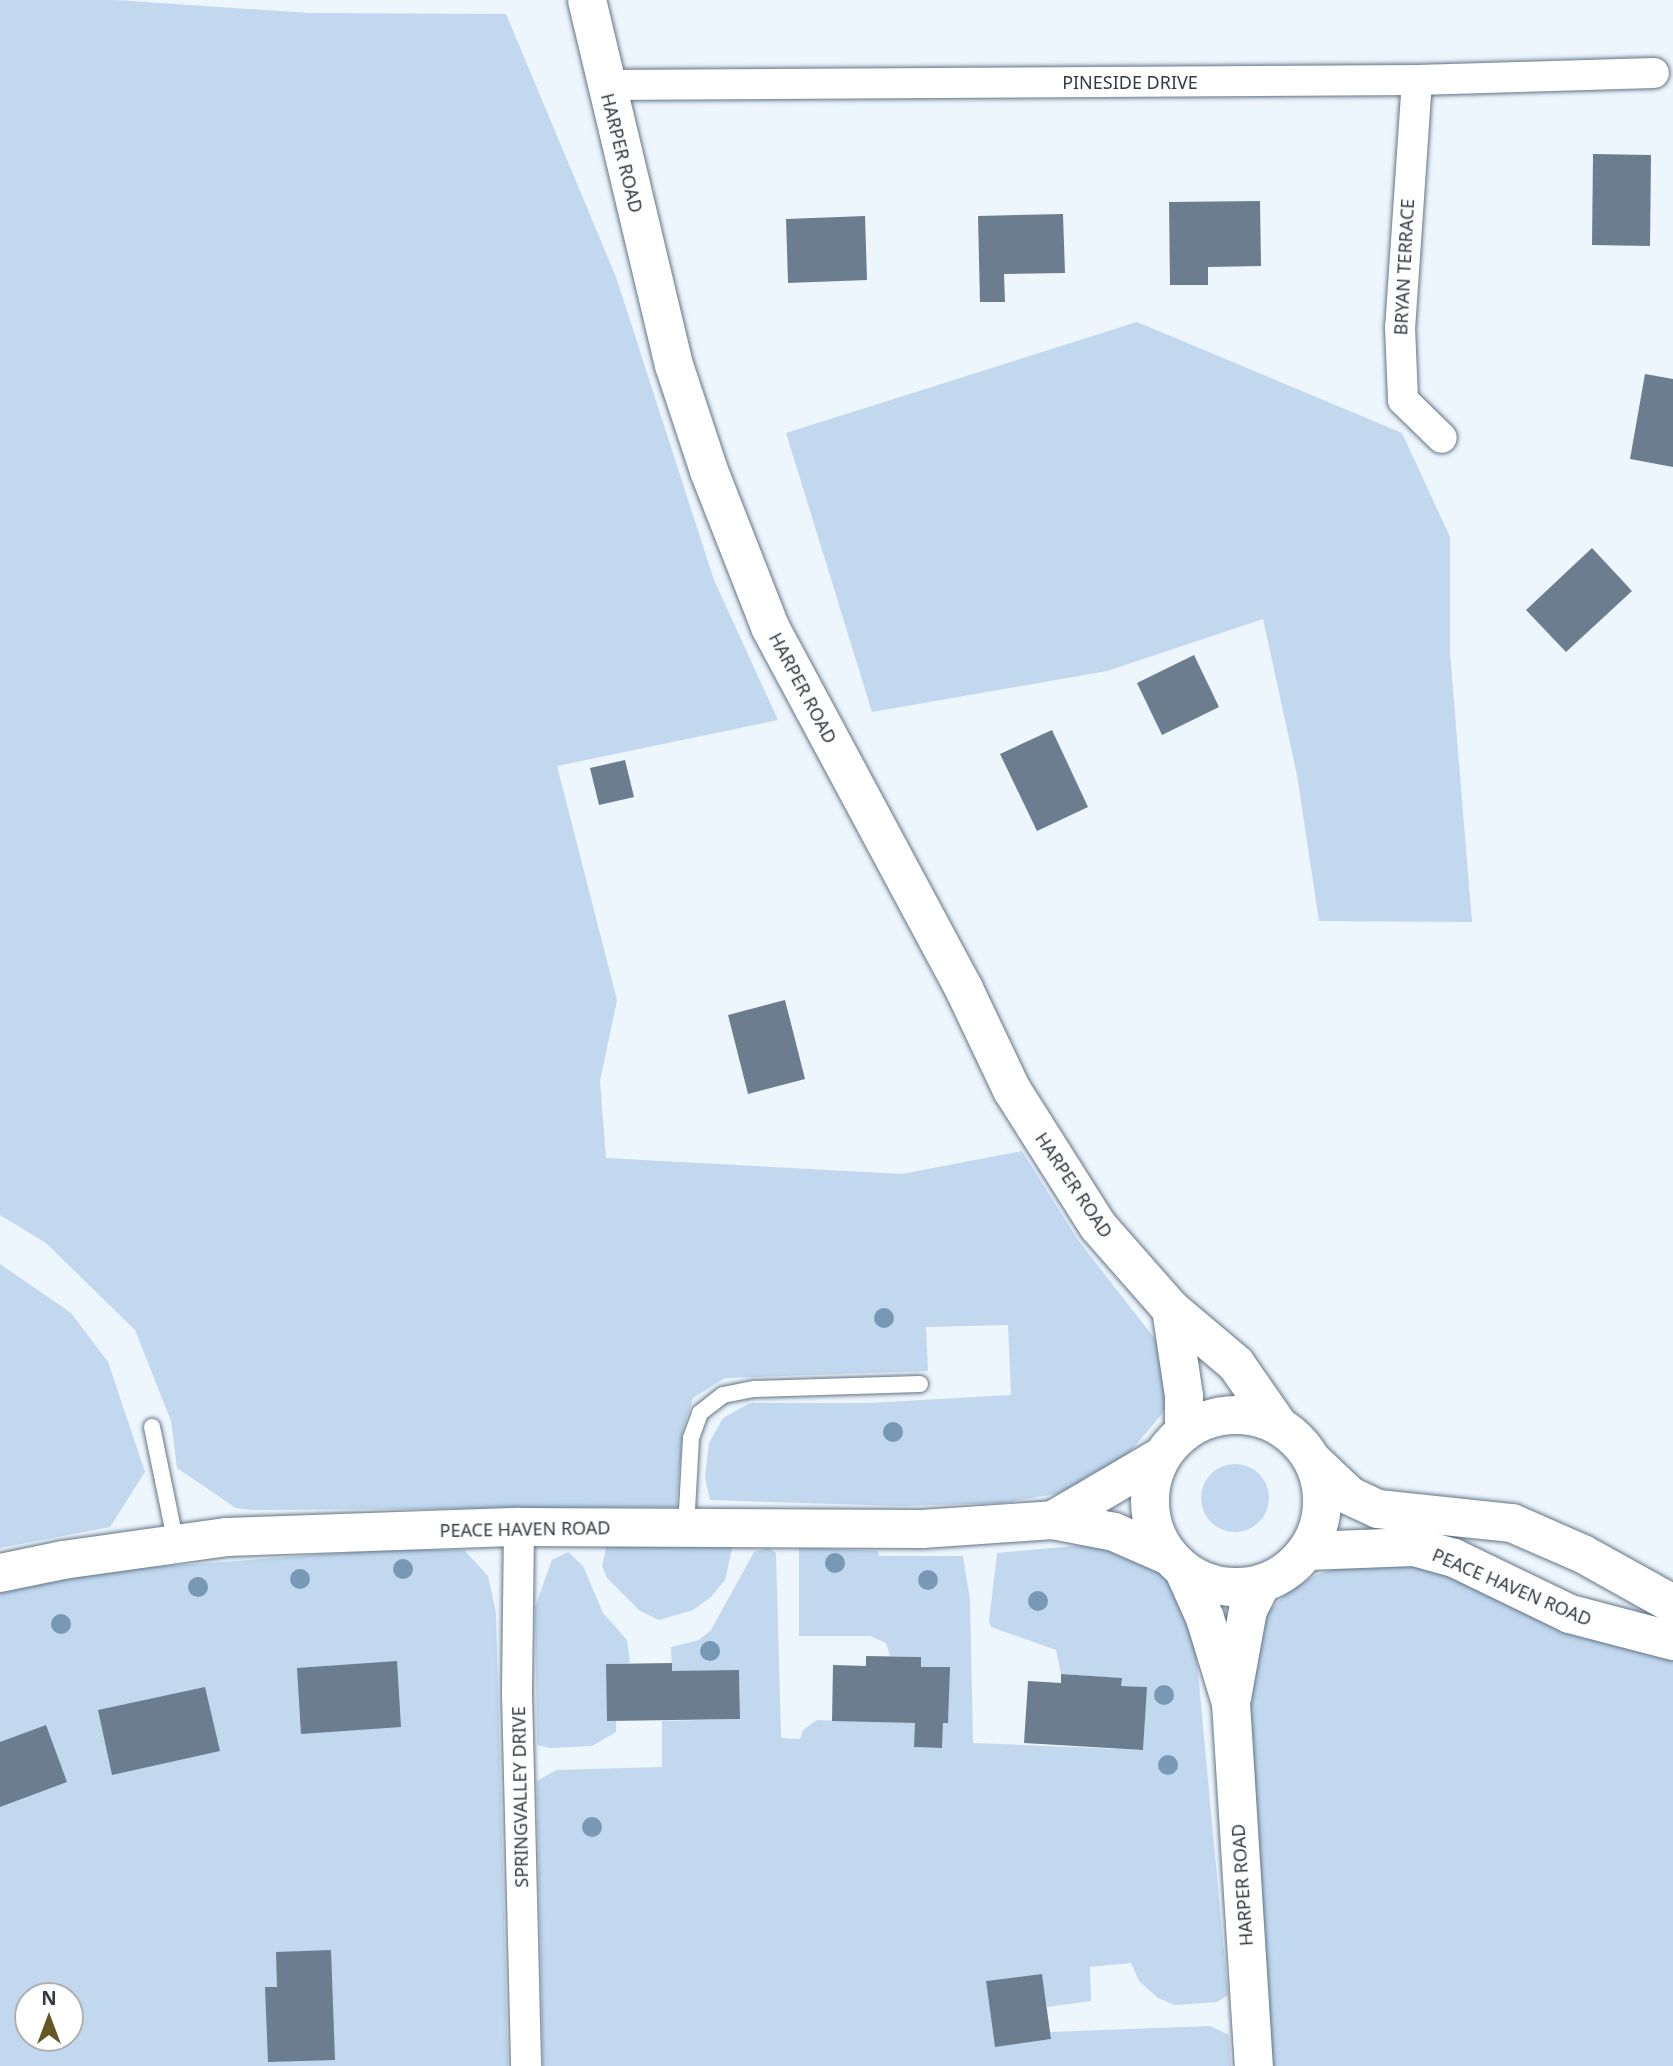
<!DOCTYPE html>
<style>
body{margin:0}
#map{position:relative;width:1673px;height:2066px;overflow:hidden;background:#edf5fd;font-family:"Noto Sans",sans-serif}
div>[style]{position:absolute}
.green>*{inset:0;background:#c1d8ef}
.round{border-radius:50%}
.building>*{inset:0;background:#6c7d8f}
.roads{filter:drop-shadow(0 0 2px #637586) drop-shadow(0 0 2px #637586)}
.service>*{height:16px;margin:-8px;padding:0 8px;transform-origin:8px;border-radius:8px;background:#fff}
.minor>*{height:30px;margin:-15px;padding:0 15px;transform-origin:15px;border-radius:15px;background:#fff}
.tertiary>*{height:38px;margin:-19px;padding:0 19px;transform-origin:19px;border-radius:19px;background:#fff}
.secondary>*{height:38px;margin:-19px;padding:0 19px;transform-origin:19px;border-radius:19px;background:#fff}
.secondary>.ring{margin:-19px;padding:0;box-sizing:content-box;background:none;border:38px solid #fff;border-radius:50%}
.trees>*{width:20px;height:20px;margin:-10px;border-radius:50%;background:#7899b5}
span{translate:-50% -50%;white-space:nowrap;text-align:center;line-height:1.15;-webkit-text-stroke:7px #fff;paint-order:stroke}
.street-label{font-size:18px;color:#333b43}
.north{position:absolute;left:14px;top:1982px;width:70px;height:70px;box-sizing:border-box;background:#fff;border:2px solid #adb1b4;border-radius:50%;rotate:0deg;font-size:19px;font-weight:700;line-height:28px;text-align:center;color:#333b43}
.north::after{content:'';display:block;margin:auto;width:24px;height:32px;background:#655724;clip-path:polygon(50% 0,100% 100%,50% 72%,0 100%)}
</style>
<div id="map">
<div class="green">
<div style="clip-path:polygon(0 0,115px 0,310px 13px,506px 14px,616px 277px,714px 580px,778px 720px,557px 766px,617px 1000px,600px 1081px,606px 1158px,902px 1174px,1022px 1151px,1078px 1240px,1162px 1348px,1169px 1395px,1162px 1414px,1117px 1467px,1056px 1494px,1001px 1503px,902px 1506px,710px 1500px,705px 1477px,709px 1443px,723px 1418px,750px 1403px,869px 1403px,1011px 1395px,1008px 1325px,926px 1327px,928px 1371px,725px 1378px,693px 1398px,683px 1429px,676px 1507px,252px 1510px,236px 1508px,177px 1468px,171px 1421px,135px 1330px,46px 1243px,0 1215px)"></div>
<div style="clip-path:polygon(1137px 322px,1402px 433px,1450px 537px,1450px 653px,1472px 922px,1319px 921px,1297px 775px,1263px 619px,1107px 671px,872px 712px,786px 433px)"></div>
<div style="clip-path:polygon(0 1264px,71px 1313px,108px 1362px,145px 1472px,110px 1527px,0 1548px)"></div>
<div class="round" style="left:1201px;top:1464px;width:68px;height:68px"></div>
<div style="clip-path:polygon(607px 1544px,733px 1545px,725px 1580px,711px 1597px,693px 1610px,659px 1620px,640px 1611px,607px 1578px,602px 1566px)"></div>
<div style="clip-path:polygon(1085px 1545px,1108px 1545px,1159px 1572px,1176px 1592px,1195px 1640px,1228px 1995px,1217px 2002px,1175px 2005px,1158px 1998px,1139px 1981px,1131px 1963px,1090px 1967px,1091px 2001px,1047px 2007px,1042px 1974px,986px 1981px,995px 2046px,1051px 2039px,1050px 2032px,1210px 2026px,1229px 2035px,1231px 2066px,543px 2066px,537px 1781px,556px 1770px,662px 1767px,662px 1721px,740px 1719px,739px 1671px,672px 1671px,671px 1647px,699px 1640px,711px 1630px,754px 1552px,769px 1548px,776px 1553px,781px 1738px,800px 1739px,803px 1730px,817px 1720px,915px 1723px,915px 1747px,942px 1748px,943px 1723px,948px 1722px,949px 1667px,921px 1667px,921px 1657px,890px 1656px,886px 1643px,870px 1636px,799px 1636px,799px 1547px,878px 1551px,879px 1556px,963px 1556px,970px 1600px,973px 1743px,1143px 1750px,1146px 1687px,1121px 1686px,1121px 1678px,1061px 1674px,1056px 1650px,991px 1627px,989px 1621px,997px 1553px)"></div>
<div style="clip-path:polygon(evenodd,384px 1550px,464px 1550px,488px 1576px,496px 1613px,508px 2066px,0 2066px,0 1592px,111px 1570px,384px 1550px,28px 1996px,70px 1996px,70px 2038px,28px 2038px,28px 1996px)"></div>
<div style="clip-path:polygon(568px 1552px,583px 1566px,603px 1613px,627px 1640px,630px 1663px,607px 1664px,607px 1721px,616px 1721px,616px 1732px,592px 1746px,550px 1748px,537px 1745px,535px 1607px,552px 1560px)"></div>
<div style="clip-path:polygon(1363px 1560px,1424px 1567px,1673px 1654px,1673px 2066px,1273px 2066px,1248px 1688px,1252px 1648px,1268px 1612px,1288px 1592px,1316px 1575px)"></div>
</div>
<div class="building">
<div style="clip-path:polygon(1593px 154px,1651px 155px,1650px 246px,1592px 245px)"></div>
<div style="clip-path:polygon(1260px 201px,1261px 266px,1208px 267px,1208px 285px,1170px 285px,1169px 202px)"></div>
<div style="clip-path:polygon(1063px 214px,1065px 273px,1004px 274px,1005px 302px,980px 302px,978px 216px)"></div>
<div style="clip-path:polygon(865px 216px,867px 280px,788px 283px,786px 219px)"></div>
<div style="clip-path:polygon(1645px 374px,1673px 379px,1673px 467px,1630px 459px)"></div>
<div style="clip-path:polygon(1592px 548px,1632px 591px,1566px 652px,1526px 610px)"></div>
<div style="clip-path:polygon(1194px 655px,1219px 707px,1162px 735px,1137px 683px)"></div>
<div style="clip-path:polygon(1052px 730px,1088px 807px,1037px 831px,1000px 754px)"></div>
<div style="clip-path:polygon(625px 760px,634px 797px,599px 805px,590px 768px)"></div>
<div style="clip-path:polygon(785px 1000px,805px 1079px,748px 1094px,728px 1015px)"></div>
<div style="clip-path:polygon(866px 1656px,921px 1657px,921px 1667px,950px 1667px,948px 1723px,943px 1723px,942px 1748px,914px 1747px,915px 1723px,832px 1721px,833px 1665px,866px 1666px)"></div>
<div style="clip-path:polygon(397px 1661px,401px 1727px,301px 1734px,297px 1668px)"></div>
<div style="clip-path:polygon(672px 1663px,672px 1671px,739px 1670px,740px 1719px,607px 1721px,606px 1664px)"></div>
<div style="clip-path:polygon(1061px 1674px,1122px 1678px,1121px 1686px,1147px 1687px,1143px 1750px,1024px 1743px,1028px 1681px,1061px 1683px)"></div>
<div style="clip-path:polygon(205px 1687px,220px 1751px,112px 1775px,98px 1710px)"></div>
<div style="clip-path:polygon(46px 1725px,67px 1782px,0 1807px,0 1742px)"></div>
<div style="clip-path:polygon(331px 1950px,335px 2060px,268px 2062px,265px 1987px,277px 1987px,276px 1952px)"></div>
<div style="clip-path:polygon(1042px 1974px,1051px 2039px,995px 2047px,986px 1981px)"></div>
</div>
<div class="roads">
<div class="service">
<div style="left:152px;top:1427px;width:119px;rotate:78.4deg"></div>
<div style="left:686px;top:1528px;width:90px;rotate:-86.8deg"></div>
<div style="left:691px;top:1438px;width:27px;rotate:-70deg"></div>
<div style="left:700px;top:1413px;width:29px;rotate:-38deg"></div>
<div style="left:723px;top:1395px;width:33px;rotate:-11deg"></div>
<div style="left:755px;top:1389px;width:165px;rotate:-1.7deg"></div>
</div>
<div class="minor">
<div style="left:1417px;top:80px;width:248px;rotate:93.9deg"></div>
<div style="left:1400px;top:327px;width:73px;rotate:87.6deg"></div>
<div style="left:1403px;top:400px;width:54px;rotate:44.3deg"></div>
<div style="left:606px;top:85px;width:811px;rotate:-0.35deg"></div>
<div style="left:1417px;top:80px;width:237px;rotate:-1.7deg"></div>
<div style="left:519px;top:1527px;width:167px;rotate:90.7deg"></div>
<div style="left:517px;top:1694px;width:372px;rotate:88.6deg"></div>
</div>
<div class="tertiary">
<div style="left:587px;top:0;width:375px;rotate:76.6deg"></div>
<div style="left:674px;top:365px;width:112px;rotate:71.7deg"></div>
<div style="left:709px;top:471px;width:168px;rotate:68.6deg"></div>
<div style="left:770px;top:627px;width:411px;rotate:61.8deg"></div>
<div style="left:964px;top:989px;width:112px;rotate:64.6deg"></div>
<div style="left:1012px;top:1090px;width:161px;rotate:57.7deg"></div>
<div style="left:1098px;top:1226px;width:111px;rotate:48.7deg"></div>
<div style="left:1171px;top:1309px;width:85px;rotate:40.2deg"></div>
<div style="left:1236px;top:1364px;width:75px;rotate:55.3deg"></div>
<div style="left:1171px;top:1309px;width:88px;rotate:81.5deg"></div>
<div style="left:1184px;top:1396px;width:36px;rotate:90deg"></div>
</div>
<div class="secondary">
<div class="ring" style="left:1150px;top:1415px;width:134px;height:134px"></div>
<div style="left:1312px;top:1460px;width:52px;rotate:43.5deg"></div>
<div style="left:1350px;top:1496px;width:31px;rotate:25deg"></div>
<div style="left:1378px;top:1509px;width:135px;rotate:6deg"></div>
<div style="left:1512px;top:1523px;width:77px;rotate:23.6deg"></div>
<div style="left:1583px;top:1554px;width:103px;rotate:29.1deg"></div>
<div style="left:1053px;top:1520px;width:126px;rotate:-30.4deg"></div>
<div style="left:1307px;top:1551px;width:107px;rotate:-2.1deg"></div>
<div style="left:1414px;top:1547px;width:41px;rotate:15.4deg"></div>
<div style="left:1454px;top:1558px;width:129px;rotate:25.8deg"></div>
<div style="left:1570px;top:1614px;width:106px;rotate:14.7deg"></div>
<div style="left:1184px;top:1571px;width:51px;rotate:65.9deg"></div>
<div style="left:1205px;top:1618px;width:89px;rotate:73deg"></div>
<div style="left:1231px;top:1703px;width:364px;rotate:86.4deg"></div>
<div style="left:0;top:1573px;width:64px;rotate:-11.7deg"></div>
<div style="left:63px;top:1560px;width:166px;rotate:-8deg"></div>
<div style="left:227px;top:1537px;width:292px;rotate:-2deg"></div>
<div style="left:519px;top:1527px;width:403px;rotate:0.3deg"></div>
<div style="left:922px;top:1529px;width:131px;rotate:-3.9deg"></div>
<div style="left:1053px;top:1520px;width:62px;rotate:11.1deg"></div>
<div style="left:1114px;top:1532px;width:58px;rotate:23.5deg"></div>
<div style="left:1232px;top:1698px;width:89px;rotate:-79.7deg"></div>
<div style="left:1248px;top:1610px;width:29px;rotate:-63deg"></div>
</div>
</div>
<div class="trees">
<div style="left:884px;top:1318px"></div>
<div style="left:893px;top:1432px"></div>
<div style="left:835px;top:1563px"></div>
<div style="left:403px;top:1569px"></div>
<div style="left:300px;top:1579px"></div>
<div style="left:928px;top:1580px"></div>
<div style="left:198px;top:1587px"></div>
<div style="left:1038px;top:1601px"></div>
<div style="left:61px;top:1624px"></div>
<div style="left:710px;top:1651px"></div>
<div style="left:1164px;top:1695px"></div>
<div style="left:1168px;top:1765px"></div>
<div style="left:592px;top:1827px"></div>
</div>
<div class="street-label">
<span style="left:1130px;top:82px">PINESIDE DRIVE</span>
<span style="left:622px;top:153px;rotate:76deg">HARPER ROAD</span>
<span style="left:1404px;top:267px;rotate:-87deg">BRYAN TERRACE</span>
<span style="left:803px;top:688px;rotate:62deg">HARPER ROAD</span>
<span style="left:1074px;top:1185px;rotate:56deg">HARPER ROAD</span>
<span style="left:525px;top:1529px;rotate:-1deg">PEACE HAVEN ROAD</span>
<span style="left:1512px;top:1587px;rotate:23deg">PEACE HAVEN ROAD</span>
<span style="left:520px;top:1797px;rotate:-91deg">SPRINGVALLEY DRIVE</span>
<span style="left:1242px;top:1885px;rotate:-94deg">HARPER ROAD</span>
</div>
<div class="north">N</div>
</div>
